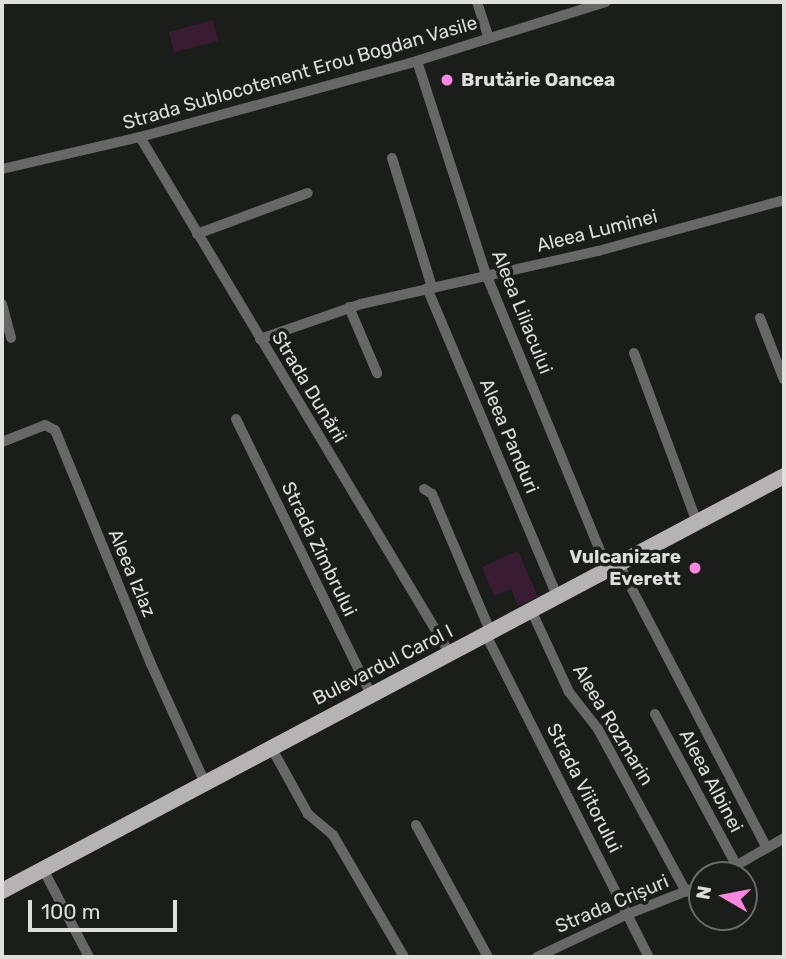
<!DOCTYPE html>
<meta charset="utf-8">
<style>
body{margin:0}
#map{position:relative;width:786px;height:959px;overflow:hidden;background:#1b1d1b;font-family:Rubik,sans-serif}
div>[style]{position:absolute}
.green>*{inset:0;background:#391c32}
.minor>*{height:10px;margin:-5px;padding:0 5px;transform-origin:5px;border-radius:5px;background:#686768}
.primary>*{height:16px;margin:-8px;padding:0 8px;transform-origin:8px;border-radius:8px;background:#b6b3b5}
.dots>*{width:19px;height:19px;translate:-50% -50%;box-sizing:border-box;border:4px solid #1b1d1b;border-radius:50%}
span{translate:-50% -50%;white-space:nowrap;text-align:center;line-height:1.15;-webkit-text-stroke:7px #1b1d1b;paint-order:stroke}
.street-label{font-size:19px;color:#dedfdd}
.poi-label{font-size:19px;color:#dedfdd;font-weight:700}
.left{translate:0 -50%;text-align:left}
.right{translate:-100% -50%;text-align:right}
.frame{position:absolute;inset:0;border:4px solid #dedfdd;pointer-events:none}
.north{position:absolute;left:688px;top:861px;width:70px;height:70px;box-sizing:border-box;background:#1b1d1b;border:2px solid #696b69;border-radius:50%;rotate:280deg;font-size:19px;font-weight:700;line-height:28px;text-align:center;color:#dedfdd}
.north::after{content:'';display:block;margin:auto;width:24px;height:32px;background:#fd86e1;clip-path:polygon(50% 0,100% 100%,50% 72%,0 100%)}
.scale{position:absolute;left:28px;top:900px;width:149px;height:32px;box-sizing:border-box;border:4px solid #dedfdd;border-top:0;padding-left:9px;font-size:21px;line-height:24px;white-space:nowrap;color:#dedfdd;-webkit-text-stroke:5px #1b1d1b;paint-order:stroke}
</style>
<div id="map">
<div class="green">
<div style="clip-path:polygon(213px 20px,218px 41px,174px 52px,169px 32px)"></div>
<div style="clip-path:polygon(518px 551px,538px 597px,518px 606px,511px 589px,494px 596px,482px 567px)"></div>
</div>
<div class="minor">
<div style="left:477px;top:2px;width:38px;rotate:72deg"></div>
<div style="left:417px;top:61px;width:224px;rotate:72.1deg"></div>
<div style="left:486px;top:274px;width:320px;rotate:67.6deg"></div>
<div style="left:140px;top:137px;width:603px;rotate:59.05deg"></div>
<div style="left:392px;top:158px;width:135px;rotate:72.8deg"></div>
<div style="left:2px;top:169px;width:142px;rotate:-13.1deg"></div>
<div style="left:140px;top:137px;width:280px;rotate:-15.3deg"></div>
<div style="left:410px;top:63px;width:205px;rotate:-17.3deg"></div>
<div style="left:197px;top:234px;width:118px;rotate:-20.3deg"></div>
<div style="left:427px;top:288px;width:337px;rotate:67.1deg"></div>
<div style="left:2px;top:304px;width:35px;rotate:75deg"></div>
<div style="left:349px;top:307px;width:72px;rotate:67deg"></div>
<div style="left:760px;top:318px;width:66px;rotate:68.8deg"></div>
<div style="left:260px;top:339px;width:107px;rotate:-19.1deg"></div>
<div style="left:361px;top:304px;width:243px;rotate:-12.6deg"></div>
<div style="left:598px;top:251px;width:190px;rotate:-15.3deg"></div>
<div style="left:634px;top:353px;width:180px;rotate:69.6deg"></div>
<div style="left:236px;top:419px;width:306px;rotate:63.9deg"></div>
<div style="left:2px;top:442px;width:46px;rotate:-21.6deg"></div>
<div style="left:45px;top:425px;width:11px;rotate:27deg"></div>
<div style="left:55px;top:430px;width:253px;rotate:67.7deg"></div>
<div style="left:151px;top:664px;width:128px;rotate:65.6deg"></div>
<div style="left:424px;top:489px;width:9px;rotate:32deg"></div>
<div style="left:432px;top:494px;width:151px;rotate:67deg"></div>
<div style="left:619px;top:564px;width:320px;rotate:62.5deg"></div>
<div style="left:532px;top:612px;width:88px;rotate:65.2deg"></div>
<div style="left:569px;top:692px;width:47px;rotate:51.9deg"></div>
<div style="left:598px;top:729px;width:185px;rotate:61.6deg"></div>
<div style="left:486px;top:635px;width:361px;rotate:63.2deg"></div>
<div style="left:655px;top:714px;width:173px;rotate:61.7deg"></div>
<div style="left:271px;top:747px;width:77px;rotate:61.1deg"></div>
<div style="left:308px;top:814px;width:33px;rotate:40deg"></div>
<div style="left:333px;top:835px;width:141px;rotate:59.8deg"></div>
<div style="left:416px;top:825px;width:150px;rotate:61.4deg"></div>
<div style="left:43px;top:869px;width:99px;rotate:62.4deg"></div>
<div style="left:720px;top:875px;width:74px;rotate:-30deg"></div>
<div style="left:537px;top:957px;width:101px;rotate:-25.3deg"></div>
<div style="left:628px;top:914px;width:79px;rotate:-21.4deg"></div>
</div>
<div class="primary">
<div style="left:2px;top:891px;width:885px;rotate:-27.95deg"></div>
</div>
<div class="dots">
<div style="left:447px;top:80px;background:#fd86e1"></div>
<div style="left:695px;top:568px;background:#fd86e1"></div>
</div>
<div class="street-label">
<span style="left:300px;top:73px;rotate:-16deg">Strada Sublocotenent Erou Bogdan Vasile</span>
<span style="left:597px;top:231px;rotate:-14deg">Aleea Luminei</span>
<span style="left:522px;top:312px;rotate:68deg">Aleea Liliacului</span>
<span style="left:309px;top:387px;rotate:59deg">Strada Dunării</span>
<span style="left:509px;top:436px;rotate:67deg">Aleea Panduri</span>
<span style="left:319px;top:549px;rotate:64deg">Strada Zimbrului</span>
<span style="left:132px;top:573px;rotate:67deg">Aleea Izlaz</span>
<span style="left:383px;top:665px;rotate:-27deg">Bulevardul Carol I</span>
<span style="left:613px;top:725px;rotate:59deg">Aleea Rozmarin</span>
<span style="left:711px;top:781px;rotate:62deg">Aleea Albinei</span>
<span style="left:584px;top:788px;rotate:63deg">Strada Viitorului</span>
<span style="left:612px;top:904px;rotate:-23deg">Strada Crișuri</span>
</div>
<div class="poi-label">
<span class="left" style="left:461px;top:80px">Brutărie Oancea</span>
<span class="right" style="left:681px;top:568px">Vulcanizare<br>Everett</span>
</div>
<div class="frame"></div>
<div class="north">N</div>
<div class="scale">100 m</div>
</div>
